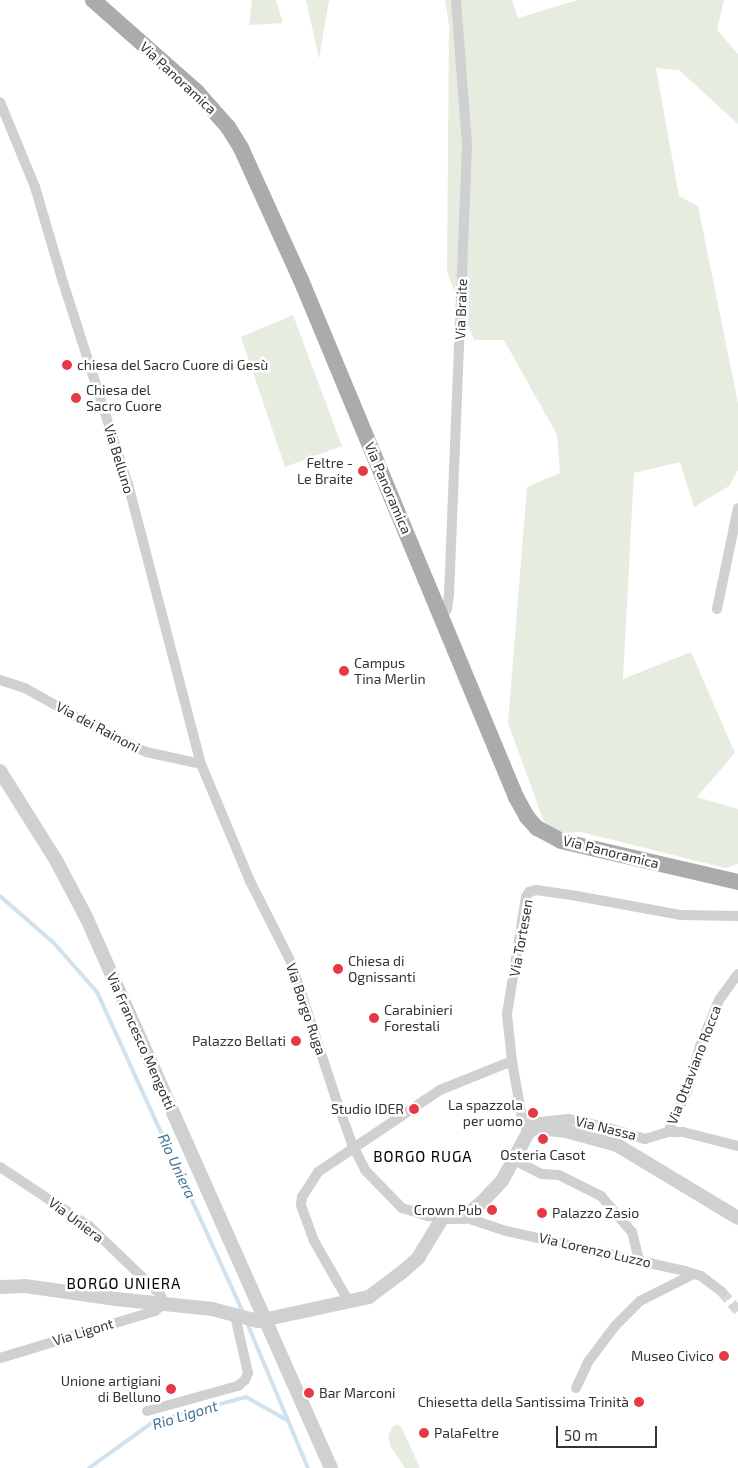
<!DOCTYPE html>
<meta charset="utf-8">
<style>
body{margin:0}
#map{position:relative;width:738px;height:1468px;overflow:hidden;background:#fff;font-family:"Exo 2",sans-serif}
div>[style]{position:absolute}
.green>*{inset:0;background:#e6ecdf}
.stream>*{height:4px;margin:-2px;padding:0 2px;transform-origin:2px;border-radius:2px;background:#cfe2ee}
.minor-tunnel>*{height:10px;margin-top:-5px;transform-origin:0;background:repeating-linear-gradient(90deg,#d6d6d6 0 10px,transparent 0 15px)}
.minor>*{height:10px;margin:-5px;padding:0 5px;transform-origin:5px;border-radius:5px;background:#d0d0d0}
.tertiary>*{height:14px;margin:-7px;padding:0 7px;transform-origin:7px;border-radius:7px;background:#d0d0d0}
.primary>*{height:16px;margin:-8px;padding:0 8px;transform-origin:8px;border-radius:8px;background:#ababab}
.dots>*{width:14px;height:14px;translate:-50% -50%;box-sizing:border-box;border:2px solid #fff;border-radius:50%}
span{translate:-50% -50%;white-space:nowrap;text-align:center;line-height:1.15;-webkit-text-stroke:5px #fff;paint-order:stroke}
.street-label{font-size:14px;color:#333}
.poi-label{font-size:14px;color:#333}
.left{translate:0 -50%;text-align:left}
.right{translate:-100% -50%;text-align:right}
.neighbourhood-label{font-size:15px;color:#000;letter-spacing:1px}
.water-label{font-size:15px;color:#3f7597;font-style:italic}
.scale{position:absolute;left:556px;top:1426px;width:101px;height:22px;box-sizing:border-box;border:2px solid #333;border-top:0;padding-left:6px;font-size:15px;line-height:18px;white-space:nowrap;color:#333;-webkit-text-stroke:4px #fff;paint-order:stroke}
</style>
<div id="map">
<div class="green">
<div style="clip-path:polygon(252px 0,276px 0,283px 23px,249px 25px)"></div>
<div style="clip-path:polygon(306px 0,329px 0,319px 59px)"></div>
<div style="clip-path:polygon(445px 0,512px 0,518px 18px,578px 0,724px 0,717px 30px,738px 54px,738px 124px,679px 70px,656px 68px,679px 196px,698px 206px,738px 403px,738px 470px,729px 486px,694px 507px,680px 462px,634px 473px,623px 679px,691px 652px,735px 753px,697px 797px,738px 809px,738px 864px,725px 868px,581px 832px,558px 833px,544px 822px,508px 723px,527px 487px,560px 473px,557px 435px,504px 340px,474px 340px,447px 272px,449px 25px)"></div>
<div style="clip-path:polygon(293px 315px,342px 446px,285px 467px,241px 337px)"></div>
<div style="clip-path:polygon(395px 1425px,401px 1426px,420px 1468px,405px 1468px,391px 1447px,388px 1437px,391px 1429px)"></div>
</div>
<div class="stream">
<div style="left:0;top:896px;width:70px;rotate:41deg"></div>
<div style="left:53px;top:942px;width:67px;rotate:48.7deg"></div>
<div style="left:97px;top:992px;width:354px;rotate:65.5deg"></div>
<div style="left:247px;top:1323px;width:157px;rotate:67.2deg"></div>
<div style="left:89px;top:1468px;width:79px;rotate:-35.7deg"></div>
<div style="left:153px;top:1422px;width:96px;rotate:-15deg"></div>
<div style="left:246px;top:1397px;width:47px;rotate:29.3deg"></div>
</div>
<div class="minor-tunnel">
<div style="left:722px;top:1292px;width:25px;rotate:50deg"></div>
</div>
<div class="minor">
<div style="left:0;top:102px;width:92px;rotate:67.6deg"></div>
<div style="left:35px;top:187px;width:96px;rotate:73.6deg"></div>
<div style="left:62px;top:279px;width:215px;rotate:72.2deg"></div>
<div style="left:128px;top:484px;width:289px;rotate:75.4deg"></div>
<div style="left:201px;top:764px;width:127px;rotate:67.3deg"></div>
<div style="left:250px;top:881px;width:91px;rotate:63.2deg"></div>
<div style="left:291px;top:962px;width:147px;rotate:71.8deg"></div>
<div style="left:337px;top:1102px;width:45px;rotate:70.3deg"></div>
<div style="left:352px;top:1144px;width:29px;rotate:63deg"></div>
<div style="left:365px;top:1170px;width:53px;rotate:45.8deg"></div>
<div style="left:402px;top:1208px;width:27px;rotate:17deg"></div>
<div style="left:428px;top:1216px;width:15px;rotate:4deg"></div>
<div style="left:717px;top:609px;width:103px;rotate:-78.3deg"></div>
<div style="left:441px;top:616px;width:9px;rotate:-49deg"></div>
<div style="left:447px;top:609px;width:14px;rotate:-82deg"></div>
<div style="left:449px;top:595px;width:451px;rotate:-87.7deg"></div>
<div style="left:467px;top:144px;width:144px;rotate:-94.4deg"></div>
<div style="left:0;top:680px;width:26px;rotate:18deg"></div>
<div style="left:25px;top:688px;width:81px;rotate:29.4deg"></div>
<div style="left:96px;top:728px;width:55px;rotate:25.6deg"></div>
<div style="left:146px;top:752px;width:56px;rotate:12.3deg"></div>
<div style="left:530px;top:1123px;width:38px;rotate:-6deg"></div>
<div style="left:568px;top:1119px;width:42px;rotate:12.4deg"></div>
<div style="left:609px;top:1128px;width:38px;rotate:17deg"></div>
<div style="left:645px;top:1139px;width:24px;rotate:-17deg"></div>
<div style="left:668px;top:1132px;width:15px"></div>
<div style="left:683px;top:1132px;width:57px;rotate:14.3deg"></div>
<div style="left:668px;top:1132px;width:47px;rotate:-65.1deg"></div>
<div style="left:688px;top:1089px;width:45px;rotate:-74.4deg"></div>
<div style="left:700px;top:1046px;width:50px;rotate:-67.6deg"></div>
<div style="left:719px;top:1000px;width:32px;rotate:-54deg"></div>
<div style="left:528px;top:1133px;width:16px;rotate:-112deg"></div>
<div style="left:522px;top:1118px;width:58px;rotate:-100deg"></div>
<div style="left:512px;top:1061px;width:47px;rotate:-96.1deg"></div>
<div style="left:507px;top:1014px;width:119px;rotate:-80.8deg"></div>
<div style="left:526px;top:897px;width:6px;rotate:-59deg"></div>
<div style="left:529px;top:892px;width:7px;rotate:-16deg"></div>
<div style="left:536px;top:890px;width:41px;rotate:8.3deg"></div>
<div style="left:577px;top:896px;width:106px;rotate:10.4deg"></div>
<div style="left:681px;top:915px;width:57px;rotate:1deg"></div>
<div style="left:514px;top:1160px;width:31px;rotate:27deg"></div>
<div style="left:542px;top:1174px;width:17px;rotate:3deg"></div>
<div style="left:559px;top:1175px;width:47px;rotate:26.6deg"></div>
<div style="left:601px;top:1196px;width:48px;rotate:49.3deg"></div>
<div style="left:632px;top:1232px;width:29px;rotate:76deg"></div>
<div style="left:0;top:1167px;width:107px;rotate:33.5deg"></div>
<div style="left:89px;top:1226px;width:98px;rotate:43.8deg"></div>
<div style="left:160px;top:1294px;width:10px;rotate:66deg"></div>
<div style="left:164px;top:1303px;width:12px;rotate:138deg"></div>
<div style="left:155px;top:1311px;width:162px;rotate:163.1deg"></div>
<div style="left:464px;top:1217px;width:44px;rotate:18.4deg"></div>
<div style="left:506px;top:1231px;width:183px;rotate:12.6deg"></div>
<div style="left:685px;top:1271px;width:17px;rotate:17deg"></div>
<div style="left:701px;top:1276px;width:26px;rotate:37deg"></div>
<div style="left:349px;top:1302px;width:70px;rotate:-119.8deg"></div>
<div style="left:314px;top:1241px;width:38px;rotate:-110deg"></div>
<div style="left:301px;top:1205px;width:8px;rotate:-83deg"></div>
<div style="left:302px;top:1197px;width:30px;rotate:-57deg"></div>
<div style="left:318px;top:1172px;width:147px;rotate:-33.9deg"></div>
<div style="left:440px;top:1090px;width:78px;rotate:-21.9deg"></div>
<div style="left:576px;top:1388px;width:29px;rotate:-65deg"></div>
<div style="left:588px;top:1362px;width:45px;rotate:-53.1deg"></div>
<div style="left:615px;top:1326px;width:35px;rotate:-45deg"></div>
<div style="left:640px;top:1301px;width:60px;rotate:-26.6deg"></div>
<div style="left:147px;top:1411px;width:94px;rotate:-15.4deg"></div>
<div style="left:238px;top:1386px;width:9px;rotate:-41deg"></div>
<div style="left:245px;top:1380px;width:8px;rotate:-67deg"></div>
<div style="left:248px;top:1373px;width:58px;rotate:-102.8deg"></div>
</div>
<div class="tertiary">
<div style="left:0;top:771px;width:107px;rotate:57.9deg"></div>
<div style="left:57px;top:862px;width:64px;rotate:62.2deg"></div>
<div style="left:87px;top:919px;width:601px;rotate:66.04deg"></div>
<div style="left:0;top:1287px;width:25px;rotate:-2deg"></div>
<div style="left:25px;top:1286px;width:92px;rotate:8.1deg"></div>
<div style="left:116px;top:1299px;width:97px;rotate:5.9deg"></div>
<div style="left:212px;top:1309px;width:48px;rotate:14.6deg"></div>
<div style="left:258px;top:1321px;width:114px;rotate:-12.2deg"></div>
<div style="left:369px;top:1297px;width:40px;rotate:-37deg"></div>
<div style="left:401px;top:1273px;width:23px;rotate:-41deg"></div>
<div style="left:418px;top:1258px;width:48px;rotate:-58.6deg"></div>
<div style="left:443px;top:1217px;width:21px"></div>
<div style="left:464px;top:1217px;width:26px;rotate:-40deg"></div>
<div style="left:484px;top:1200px;width:26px;rotate:-47deg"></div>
<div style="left:502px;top:1181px;width:55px;rotate:-61.6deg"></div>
<div style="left:528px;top:1133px;width:8px;rotate:-40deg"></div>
<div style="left:534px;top:1128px;width:32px;rotate:5deg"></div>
<div style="left:566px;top:1131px;width:53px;rotate:15.4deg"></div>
<div style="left:617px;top:1145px;width:141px;rotate:31.1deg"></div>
</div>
<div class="primary">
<div style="left:93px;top:0;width:139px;rotate:41.5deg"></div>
<div style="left:197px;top:92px;width:47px;rotate:48.5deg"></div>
<div style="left:228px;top:127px;width:25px;rotate:58deg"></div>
<div style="left:241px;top:148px;width:145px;rotate:65.6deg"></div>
<div style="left:301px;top:280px;width:560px;rotate:67.42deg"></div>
<div style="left:516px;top:797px;width:23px;rotate:61deg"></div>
<div style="left:527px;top:817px;width:15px;rotate:48deg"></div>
<div style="left:537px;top:828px;width:27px;rotate:28deg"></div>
<div style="left:561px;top:841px;width:182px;rotate:13deg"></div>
</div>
<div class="dots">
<div style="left:67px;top:365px;background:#e63946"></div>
<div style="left:76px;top:398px;background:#e63946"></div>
<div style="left:363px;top:471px;background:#e63946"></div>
<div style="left:344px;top:671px;background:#e63946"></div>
<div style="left:338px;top:969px;background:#e63946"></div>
<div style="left:374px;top:1018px;background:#e63946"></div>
<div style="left:296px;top:1041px;background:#e63946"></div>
<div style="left:414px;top:1109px;background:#e63946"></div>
<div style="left:533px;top:1113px;background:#e63946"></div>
<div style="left:543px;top:1139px;background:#e63946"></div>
<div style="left:492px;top:1210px;background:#e63946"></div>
<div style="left:542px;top:1213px;background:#e63946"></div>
<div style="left:724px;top:1356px;background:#e63946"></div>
<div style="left:171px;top:1389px;background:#e63946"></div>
<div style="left:309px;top:1393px;background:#e63946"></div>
<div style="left:639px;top:1402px;background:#e63946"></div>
<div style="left:424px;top:1433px;background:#e63946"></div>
</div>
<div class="street-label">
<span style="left:178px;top:78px;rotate:43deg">Via Panoramica</span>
<span style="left:461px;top:309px;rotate:-88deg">Via Braite</span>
<span style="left:119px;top:459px;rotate:73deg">Via Belluno</span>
<span style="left:388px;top:488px;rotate:67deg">Via Panoramica</span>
<span style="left:98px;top:727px;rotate:28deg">Via dei Rainoni</span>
<span style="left:611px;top:852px;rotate:14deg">Via Panoramica</span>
<span style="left:521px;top:938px;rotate:-80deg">Via Tortesen</span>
<span style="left:306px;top:1009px;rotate:71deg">Via Borgo Ruga</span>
<span style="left:141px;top:1041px;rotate:66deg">Via Francesco Mengotti</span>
<span style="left:694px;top:1065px;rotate:-69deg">Via Ottaviano Rocca</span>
<span style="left:606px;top:1128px;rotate:14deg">Via Nassa</span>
<span style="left:76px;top:1220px;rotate:37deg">Via Uniera</span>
<span style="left:595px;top:1250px;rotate:13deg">Via Lorenzo Luzzo</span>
<span style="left:83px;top:1332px;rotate:-17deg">Via Ligont</span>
</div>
<div class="poi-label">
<span class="left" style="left:77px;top:365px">chiesa del Sacro Cuore di Gesù</span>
<span class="left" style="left:86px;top:398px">Chiesa del<br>Sacro Cuore</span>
<span class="right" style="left:353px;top:471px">Feltre -<br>Le Braite</span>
<span class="left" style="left:354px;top:671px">Campus<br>Tina Merlin</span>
<span class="left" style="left:348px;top:969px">Chiesa di<br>Ognissanti</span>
<span class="left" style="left:384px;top:1018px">Carabinieri<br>Forestali</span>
<span class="right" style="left:286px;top:1041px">Palazzo Bellati</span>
<span class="right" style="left:523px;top:1113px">La spazzola<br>per uomo</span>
<span class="right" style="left:404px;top:1109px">Studio IDER</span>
<span style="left:543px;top:1155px">Osteria Casot</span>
<span class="right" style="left:482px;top:1210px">Crown Pub</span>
<span class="left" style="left:552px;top:1213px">Palazzo Zasio</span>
<span class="right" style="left:714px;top:1356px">Museo Civico</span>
<span class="right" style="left:161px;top:1389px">Unione artigiani<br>di Belluno</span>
<span class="left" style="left:319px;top:1393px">Bar Marconi</span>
<span class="right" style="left:629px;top:1402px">Chiesetta della Santissima Trinità</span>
<span class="left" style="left:434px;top:1433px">PalaFeltre</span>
</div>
<div class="neighbourhood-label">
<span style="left:423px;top:1157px">BORGO RUGA</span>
<span style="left:124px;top:1284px">BORGO UNIERA</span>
</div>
<div class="water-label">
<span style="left:177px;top:1166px;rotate:65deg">Rio Uniera</span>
<span style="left:185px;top:1415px;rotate:-17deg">Rio Ligont</span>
</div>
<div class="scale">50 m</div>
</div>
